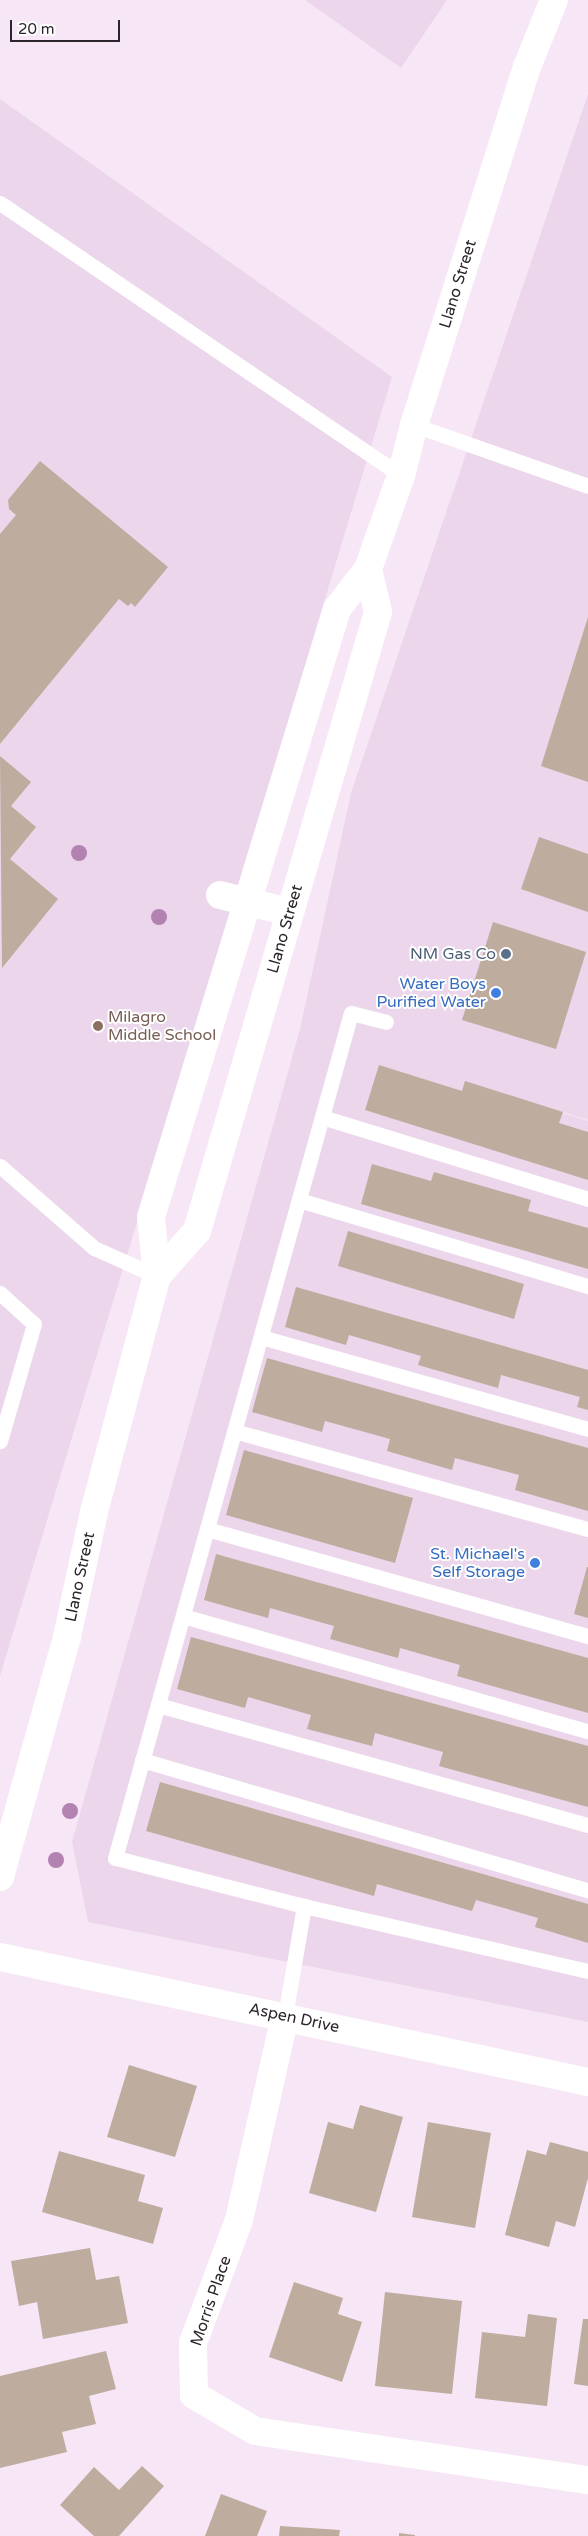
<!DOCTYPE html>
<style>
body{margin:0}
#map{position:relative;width:588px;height:2536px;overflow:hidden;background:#f7e6f6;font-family:"Varela Round",sans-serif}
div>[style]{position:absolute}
.built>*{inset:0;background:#ecd6eb}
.building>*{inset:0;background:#beac9e}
.service>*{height:15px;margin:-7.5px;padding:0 7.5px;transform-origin:7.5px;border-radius:7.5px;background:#fff}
.minor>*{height:28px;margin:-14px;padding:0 14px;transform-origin:14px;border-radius:14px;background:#fff}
.tertiary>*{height:28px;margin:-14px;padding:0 14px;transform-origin:14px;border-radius:14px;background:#fff}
.trees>*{width:16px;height:16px;margin:-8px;border-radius:50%;background:#b282b1}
.dots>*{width:14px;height:14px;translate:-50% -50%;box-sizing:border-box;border:2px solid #fff;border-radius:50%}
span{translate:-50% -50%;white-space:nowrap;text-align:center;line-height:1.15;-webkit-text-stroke:4px #fff;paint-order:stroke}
.street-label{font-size:16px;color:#2c262c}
.service-label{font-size:16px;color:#4e5e75}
.right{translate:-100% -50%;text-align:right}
.shop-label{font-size:16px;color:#366cbe}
.education-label{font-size:16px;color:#785e54}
.left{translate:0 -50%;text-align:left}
.scale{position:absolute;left:10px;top:20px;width:110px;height:22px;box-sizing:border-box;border:2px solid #2c262c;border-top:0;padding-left:6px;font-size:15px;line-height:18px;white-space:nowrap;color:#2c262c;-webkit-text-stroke:4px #fff;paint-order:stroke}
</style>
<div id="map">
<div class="built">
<div style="clip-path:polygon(305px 0,447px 0,401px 68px)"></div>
<div style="clip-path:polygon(588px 94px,588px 1120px,460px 1080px,588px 1121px,588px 2022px,88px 1922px,72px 1842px,300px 1029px,351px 793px)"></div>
<div style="clip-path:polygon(0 99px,392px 377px,0 1676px)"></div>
</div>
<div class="building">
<div style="clip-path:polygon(40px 461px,168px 567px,135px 607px,131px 603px,128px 606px,119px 599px,0 744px,0 534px,16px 515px,9px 509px,8px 500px)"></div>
<div style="clip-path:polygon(588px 617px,588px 782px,541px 766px)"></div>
<div style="clip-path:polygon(0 756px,31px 782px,11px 806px,36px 827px,10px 859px,58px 899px,2px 968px)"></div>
<div style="clip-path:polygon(539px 837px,588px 854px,588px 912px,521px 889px)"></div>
<div style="clip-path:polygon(493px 922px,586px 952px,556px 1049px,462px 1020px)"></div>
<div style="clip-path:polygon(379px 1065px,462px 1091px,465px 1081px,563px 1112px,559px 1123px,588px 1132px,588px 1180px,365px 1110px)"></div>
<div style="clip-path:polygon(372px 1164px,431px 1181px,434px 1172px,531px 1200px,528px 1211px,588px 1228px,588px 1269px,361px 1204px)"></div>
<div style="clip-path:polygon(348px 1231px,524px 1284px,514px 1319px,338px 1266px)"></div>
<div style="clip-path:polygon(296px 1287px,588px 1370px,588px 1410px,577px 1407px,580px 1397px,501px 1375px,498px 1388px,418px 1365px,421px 1356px,349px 1335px,346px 1345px,285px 1327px)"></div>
<div style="clip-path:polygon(267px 1358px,588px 1448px,588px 1511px,515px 1490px,519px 1475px,455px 1458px,452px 1470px,387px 1451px,390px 1439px,325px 1421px,322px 1432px,252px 1412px)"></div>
<div style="clip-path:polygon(244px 1450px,413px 1498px,395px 1563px,226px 1515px)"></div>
<div style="clip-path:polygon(216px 1554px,588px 1658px,588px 1713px,457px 1676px,460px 1665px,400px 1648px,398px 1658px,330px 1639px,334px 1626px,270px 1608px,268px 1618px,204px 1600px)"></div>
<div style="clip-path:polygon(587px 1567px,588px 1567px,588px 1618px,574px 1614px)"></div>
<div style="clip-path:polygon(191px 1637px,588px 1746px,588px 1807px,439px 1766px,443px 1752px,375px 1733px,372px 1746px,307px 1729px,311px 1715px,248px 1697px,245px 1708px,177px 1689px)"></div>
<div style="clip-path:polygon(160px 1782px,588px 1904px,588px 1943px,535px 1927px,538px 1918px,476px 1900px,472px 1911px,377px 1884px,374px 1896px,146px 1831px)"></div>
<div style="clip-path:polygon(129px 2065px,197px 2086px,175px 2157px,107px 2137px)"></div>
<div style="clip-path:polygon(360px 2105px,403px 2117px,376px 2212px,309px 2193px,328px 2122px,353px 2129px)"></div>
<div style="clip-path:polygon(428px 2122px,491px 2133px,475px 2228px,412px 2217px)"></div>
<div style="clip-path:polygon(550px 2142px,588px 2152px,588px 2178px,575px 2227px,556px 2221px,549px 2247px,505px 2235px,527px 2150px,546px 2155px)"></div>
<div style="clip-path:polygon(59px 2151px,145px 2175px,138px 2201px,163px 2208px,153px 2244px,42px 2212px)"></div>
<div style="clip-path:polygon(90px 2248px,96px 2280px,119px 2276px,128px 2323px,43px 2339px,37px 2302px,19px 2306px,11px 2261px)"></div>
<div style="clip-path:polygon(294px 2282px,343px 2298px,338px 2314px,362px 2322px,342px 2382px,269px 2357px)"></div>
<div style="clip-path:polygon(385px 2292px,462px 2301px,452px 2394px,375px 2386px)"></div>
<div style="clip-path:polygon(528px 2314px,557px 2318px,547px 2406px,475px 2398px,482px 2332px,525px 2337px)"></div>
<div style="clip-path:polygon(583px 2319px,588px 2319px,588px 2386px,574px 2384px)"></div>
<div style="clip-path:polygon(106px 2351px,116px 2389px,89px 2396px,96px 2424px,62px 2432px,67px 2452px,0 2468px,0 2376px)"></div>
<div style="clip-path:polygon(142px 2466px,164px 2486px,119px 2536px,94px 2536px,60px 2505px,94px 2467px,119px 2490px)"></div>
<div style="clip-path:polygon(221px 2494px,267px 2511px,257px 2536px,205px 2536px)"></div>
<div style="clip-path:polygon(280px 2526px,340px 2530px,339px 2536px,279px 2536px)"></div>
<div style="clip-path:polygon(399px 2533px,415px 2535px,415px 2536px,399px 2536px)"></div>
</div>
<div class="service">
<div style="left:0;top:203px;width:485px;rotate:34.2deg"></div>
<div style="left:414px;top:425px;width:184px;rotate:19.3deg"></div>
<div style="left:322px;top:1117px;width:278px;rotate:17.1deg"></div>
<div style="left:0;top:1166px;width:125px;rotate:41.1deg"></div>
<div style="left:94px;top:1248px;width:69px;rotate:24deg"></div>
<div style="left:299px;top:1200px;width:302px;rotate:16.6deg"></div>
<div style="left:0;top:1293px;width:46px;rotate:42.4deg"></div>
<div style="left:34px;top:1324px;width:122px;rotate:106.2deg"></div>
<div style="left:261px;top:1337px;width:340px;rotate:15.7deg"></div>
<div style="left:234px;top:1431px;width:367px;rotate:15.5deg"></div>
<div style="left:207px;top:1529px;width:396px;rotate:15.7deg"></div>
<div style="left:183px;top:1616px;width:421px;rotate:15.9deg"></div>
<div style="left:158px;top:1705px;width:446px;rotate:15.6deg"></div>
<div style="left:142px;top:1760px;width:465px;rotate:16.3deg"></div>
<div style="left:304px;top:1906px;width:291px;rotate:12.9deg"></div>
<div style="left:285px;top:2016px;width:112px;rotate:-80.2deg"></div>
<div style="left:304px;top:1906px;width:195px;rotate:-165.7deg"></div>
<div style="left:115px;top:1858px;width:877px;rotate:-74.4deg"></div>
<div style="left:351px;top:1013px;width:36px;rotate:14deg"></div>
</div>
<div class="minor">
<div style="left:0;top:1957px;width:601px;rotate:12deg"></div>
<div style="left:285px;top:2016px;width:209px;rotate:102.7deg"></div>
<div style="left:239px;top:2220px;width:131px;rotate:110.5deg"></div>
<div style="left:193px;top:2343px;width:52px;rotate:88.9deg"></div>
<div style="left:194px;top:2395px;width:71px;rotate:30.5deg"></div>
<div style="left:255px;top:2431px;width:337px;rotate:8.4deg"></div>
</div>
<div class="tertiary">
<div style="left:220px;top:895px;width:71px;rotate:13.8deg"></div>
<div style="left:157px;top:1276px;width:60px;rotate:-48.4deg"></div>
<div style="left:197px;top:1231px;width:645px;rotate:-73.7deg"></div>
<div style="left:378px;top:612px;width:44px;rotate:-103.1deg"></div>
<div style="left:0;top:1877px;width:249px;rotate:-74.4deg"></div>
<div style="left:67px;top:1637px;width:128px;rotate:-77.8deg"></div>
<div style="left:94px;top:1512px;width:244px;rotate:-75.1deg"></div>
<div style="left:157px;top:1276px;width:59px;rotate:-95.8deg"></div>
<div style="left:151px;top:1217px;width:636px;rotate:-72.99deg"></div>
<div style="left:337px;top:609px;width:51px;rotate:-52.2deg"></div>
<div style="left:368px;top:569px;width:99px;rotate:-70.5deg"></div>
<div style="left:401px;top:476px;width:53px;rotate:-75.7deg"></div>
<div style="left:414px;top:425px;width:375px;rotate:-72.5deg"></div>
<div style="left:527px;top:67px;width:72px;rotate:-68.1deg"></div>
</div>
<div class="trees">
<div style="left:79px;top:853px"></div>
<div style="left:159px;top:917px"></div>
<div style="left:70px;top:1811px"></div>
<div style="left:56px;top:1860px"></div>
</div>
<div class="dots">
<div style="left:506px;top:954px;background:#5c6f8a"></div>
<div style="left:496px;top:993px;background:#3f7fe0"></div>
<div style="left:98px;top:1026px;background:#8d6e63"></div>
<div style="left:535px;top:1563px;background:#3f7fe0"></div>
</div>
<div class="street-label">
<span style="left:458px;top:284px;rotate:-73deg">Llano Street</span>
<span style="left:285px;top:929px;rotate:-74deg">Llano Street</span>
<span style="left:80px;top:1577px;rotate:-78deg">Llano Street</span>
<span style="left:294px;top:2018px;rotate:12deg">Aspen Drive</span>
<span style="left:211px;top:2301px;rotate:-71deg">Morris Place</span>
</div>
<div class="service-label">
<span class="right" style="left:496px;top:954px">NM Gas Co</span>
</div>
<div class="shop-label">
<span class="right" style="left:486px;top:993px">Water Boys<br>Purified Water</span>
<span class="right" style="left:525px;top:1563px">St. Michael's<br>Self Storage</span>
</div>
<div class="education-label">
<span class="left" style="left:108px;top:1026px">Milagro<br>Middle School</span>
</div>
<div class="scale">20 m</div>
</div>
